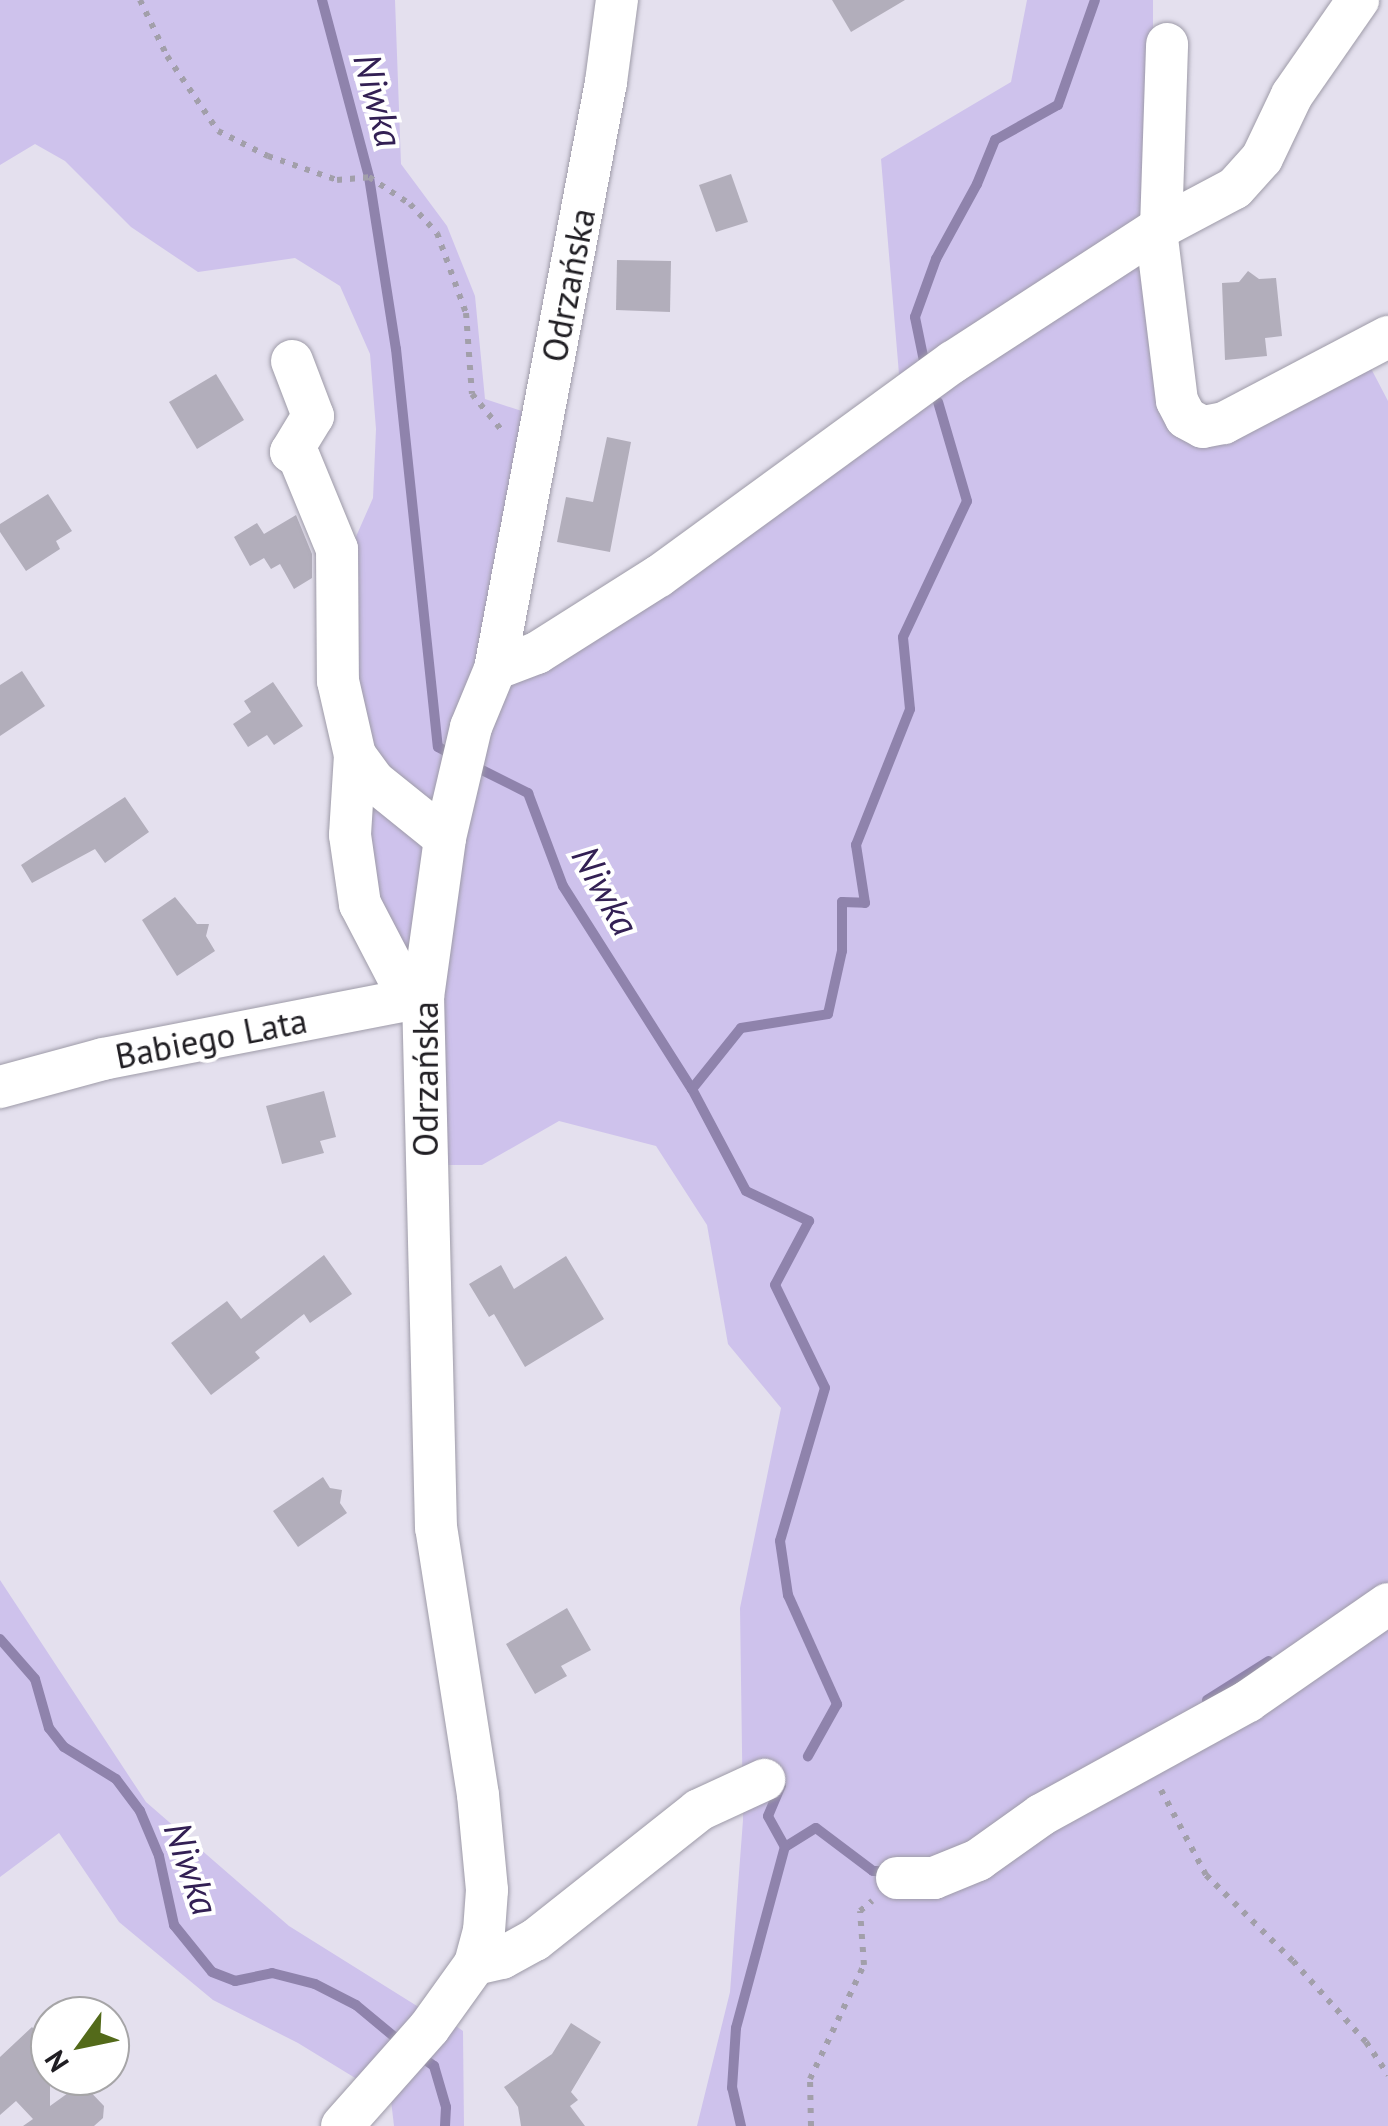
<!DOCTYPE html>
<meta charset="utf-8">
<style>
body{margin:0}
#map{position:relative;width:1388px;height:2126px;overflow:hidden;background:#e4e0ee;font-family:"PT Sans",sans-serif}
div>[style]{position:absolute}
.green>*{inset:0;background:#cec2ec}
.stream>*{height:10px;margin:-5px;padding:0 5px;transform-origin:5px;border-radius:5px;background:#8f83ac}
.building>*{inset:0;background:#b2aebb}
.path>*{height:6px;margin-top:-3px;transform-origin:0;background:repeating-linear-gradient(90deg,#a29faa 0 5px,transparent 0 13px)}
.roads{filter:drop-shadow(0 0 2px #9e9ba8) drop-shadow(0 0 2px #9e9ba8)}
.minor>*{height:42px;margin:-21px;padding:0 21px;transform-origin:21px;border-radius:21px;background:#fff}
span{translate:-50% -50%;white-space:nowrap;text-align:center;line-height:1.15;-webkit-text-stroke:8px #fff;paint-order:stroke}
.street-label{font-size:35px;color:#201e23}
.water-label{font-size:38px;color:#332054;font-style:italic}
.north{position:absolute;left:30px;top:1996px;width:100px;height:100px;box-sizing:border-box;background:#fff;border:2px solid #a6a5a7;border-radius:50%;rotate:237deg;font-size:28px;font-weight:700;line-height:40px;text-align:center;color:#201e23}
.north::after{content:'';display:block;margin:auto;width:35px;height:45px;background:#536a1a;clip-path:polygon(50% 0,100% 100%,50% 72%,0 100%)}
</style>
<div id="map">
<div class="green">
<div style="clip-path:polygon(0 0,395px 0,401px 164px,447px 226px,475px 296px,485px 399px,528px 413px,490px 632px,440px 796px,419px 801px,360px 736px,351px 548px,373px 498px,376px 429px,370px 354px,340px 286px,295px 258px,198px 272px,131px 227px,65px 161px,35px 144px,0 165px)"></div>
<div style="clip-path:polygon(1027px 0,1153px 0,1153px 218px,900px 386px,881px 159px,1011px 82px)"></div>
<div style="clip-path:polygon(1128px 264px,1152px 272px,1181px 425px,1364px 355px,1388px 401px,1388px 2126px,697px 2126px,730px 1992px,743px 1820px,740px 1608px,781px 1408px,728px 1344px,707px 1225px,656px 1146px,559px 1121px,482px 1165px,438px 1165px,444px 935px,496px 692px)"></div>
<div style="clip-path:polygon(361px 783px,425px 832px,420px 969px,366px 902px)"></div>
<div style="clip-path:polygon(0 1580px,146px 1802px,289px 1926px,425px 2011px,365px 2084px,298px 2043px,213px 2000px,119px 1922px,59px 1833px,0 1877px)"></div>
<div style="clip-path:polygon(450px 2022px,463px 2031px,464px 2126px,394px 2126px,390px 2092px)"></div>
</div>
<div class="stream">
<div style="left:322px;top:0;width:183px;rotate:75.1deg"></div>
<div style="left:369px;top:177px;width:174px;rotate:81.1deg"></div>
<div style="left:396px;top:349px;width:400px;rotate:84deg"></div>
<div style="left:438px;top:747px;width:17px;rotate:28deg"></div>
<div style="left:924px;top:361px;width:45px;rotate:-101.6deg"></div>
<div style="left:915px;top:317px;width:62px;rotate:-70.1deg"></div>
<div style="left:936px;top:259px;width:85px;rotate:-61.3deg"></div>
<div style="left:977px;top:184px;width:48px;rotate:-67.8deg"></div>
<div style="left:995px;top:140px;width:72px;rotate:-29.1deg"></div>
<div style="left:1058px;top:105px;width:111px;rotate:-70.6deg"></div>
<div style="left:472px;top:765px;width:63px;rotate:26.6deg"></div>
<div style="left:528px;top:793px;width:99px;rotate:69.4deg"></div>
<div style="left:563px;top:886px;width:241px;rotate:57.6deg"></div>
<div style="left:692px;top:1089px;width:115px;rotate:62.1deg"></div>
<div style="left:746px;top:1191px;width:70px;rotate:25.5deg"></div>
<div style="left:809px;top:1221px;width:72px;rotate:118deg"></div>
<div style="left:775px;top:1285px;width:114px;rotate:64.1deg"></div>
<div style="left:825px;top:1388px;width:159px;rotate:106.4deg"></div>
<div style="left:780px;top:1541px;width:55px;rotate:81.6deg"></div>
<div style="left:788px;top:1595px;width:120px;rotate:65.8deg"></div>
<div style="left:837px;top:1704px;width:60px;rotate:119.1deg"></div>
<div style="left:692px;top:1089px;width:78px;rotate:-51.2deg"></div>
<div style="left:741px;top:1028px;width:88px;rotate:-9.1deg"></div>
<div style="left:828px;top:1014px;width:65px;rotate:-77.5deg"></div>
<div style="left:842px;top:951px;width:49px;rotate:-90deg"></div>
<div style="left:842px;top:902px;width:23px;rotate:2deg"></div>
<div style="left:865px;top:903px;width:59px;rotate:-98.8deg"></div>
<div style="left:856px;top:845px;width:146px;rotate:-68.3deg"></div>
<div style="left:910px;top:709px;width:72px;rotate:-95.6deg"></div>
<div style="left:903px;top:637px;width:150px;rotate:-64.8deg"></div>
<div style="left:967px;top:501px;width:103px;rotate:-106.3deg"></div>
<div style="left:0;top:1639px;width:53px;rotate:48.8deg"></div>
<div style="left:35px;top:1679px;width:51px;rotate:74.1deg"></div>
<div style="left:49px;top:1728px;width:24px;rotate:52deg"></div>
<div style="left:64px;top:1747px;width:61px;rotate:31.6deg"></div>
<div style="left:116px;top:1779px;width:40px;rotate:53deg"></div>
<div style="left:140px;top:1811px;width:49px;rotate:67.1deg"></div>
<div style="left:159px;top:1856px;width:71px;rotate:77.7deg"></div>
<div style="left:174px;top:1925px;width:60px;rotate:51deg"></div>
<div style="left:212px;top:1972px;width:25px;rotate:21deg"></div>
<div style="left:235px;top:1981px;width:38px;rotate:-12deg"></div>
<div style="left:272px;top:1973px;width:44px;rotate:14.3deg"></div>
<div style="left:315px;top:1984px;width:46px;rotate:27.1deg"></div>
<div style="left:356px;top:2005px;width:61px;rotate:39.7deg"></div>
<div style="left:1207px;top:1700px;width:73px;rotate:-32.2deg"></div>
<div style="left:785px;top:1847px;width:36px;rotate:-32deg"></div>
<div style="left:816px;top:1828px;width:71px;rotate:37deg"></div>
<div style="left:873px;top:1871px;width:15px"></div>
<div style="left:417px;top:2054px;width:21px;rotate:35deg"></div>
<div style="left:434px;top:2066px;width:43px;rotate:73.7deg"></div>
<div style="left:446px;top:2107px;width:19px;rotate:93deg"></div>
<div style="left:741px;top:2126px;width:39px;rotate:-103deg"></div>
<div style="left:732px;top:2088px;width:60px;rotate:-86.2deg"></div>
<div style="left:736px;top:2028px;width:188px;rotate:-74.9deg"></div>
<div style="left:785px;top:1847px;width:35px;rotate:-119deg"></div>
<div style="left:768px;top:1816px;width:33px;rotate:-67deg"></div>
</div>
<div class="building">
<div style="clip-path:polygon(832px 0,905px 0,851px 32px)"></div>
<div style="clip-path:polygon(731px 174px,748px 222px,716px 232px,699px 185px)"></div>
<div style="clip-path:polygon(617px 260px,671px 261px,670px 312px,616px 310px)"></div>
<div style="clip-path:polygon(1248px 271px,1259px 279px,1276px 278px,1282px 336px,1265px 338px,1267px 356px,1225px 360px,1222px 283px,1239px 282px)"></div>
<div style="clip-path:polygon(216px 374px,244px 420px,197px 449px,169px 402px)"></div>
<div style="clip-path:polygon(607px 437px,631px 442px,610px 552px,557px 542px,566px 497px,593px 502px)"></div>
<div style="clip-path:polygon(48px 494px,72px 531px,56px 541px,60px 549px,26px 571px,0 532px,0 524px)"></div>
<div style="clip-path:polygon(296px 515px,312px 554px,312px 578px,294px 589px,280px 564px,271px 569px,264px 558px,250px 566px,234px 537px,257px 523px,264px 534px)"></div>
<div style="clip-path:polygon(22px 671px,45px 706px,0 736px,0 685px)"></div>
<div style="clip-path:polygon(273px 682px,303px 726px,274px 745px,267px 735px,248px 747px,233px 724px,251px 712px,244px 701px)"></div>
<div style="clip-path:polygon(125px 797px,149px 832px,105px 863px,95px 849px,32px 883px,21px 865px)"></div>
<div style="clip-path:polygon(175px 897px,197px 924px,209px 924px,206px 936px,215px 951px,177px 976px,142px 920px)"></div>
<div style="clip-path:polygon(324px 1091px,336px 1137px,320px 1141px,324px 1153px,282px 1164px,266px 1106px)"></div>
<div style="clip-path:polygon(324px 1255px,352px 1294px,310px 1323px,304px 1314px,255px 1352px,260px 1358px,211px 1395px,171px 1343px,227px 1301px,241px 1319px)"></div>
<div style="clip-path:polygon(566px 1256px,604px 1319px,525px 1367px,494px 1314px,489px 1317px,469px 1284px,501px 1265px,514px 1289px)"></div>
<div style="clip-path:polygon(323px 1477px,330px 1488px,342px 1490px,340px 1503px,347px 1513px,298px 1547px,273px 1511px)"></div>
<div style="clip-path:polygon(567px 1608px,591px 1650px,561px 1666px,567px 1676px,535px 1694px,506px 1644px)"></div>
<div style="clip-path:polygon(571px 2023px,601px 2042px,571px 2092px,578px 2100px,570px 2106px,585px 2126px,521px 2126px,518px 2107px,504px 2087px,552px 2054px)"></div>
<div style="clip-path:polygon(32px 2027px,50px 2047px,50px 2106px,82px 2083px,104px 2106px,103px 2118px,94px 2126px,23px 2126px,33px 2119px,16px 2101px,0 2115px,0 2057px)"></div>
</div>
<div class="path">
<div style="left:140px;top:0;width:62px;rotate:64.3deg"></div>
<div style="left:167px;top:56px;width:91px;rotate:55.8deg"></div>
<div style="left:218px;top:131px;width:56px;rotate:26.6deg"></div>
<div style="left:268px;top:156px;width:73px;rotate:19.2deg"></div>
<div style="left:337px;top:180px;width:32px;rotate:-5deg"></div>
<div style="left:369px;top:177px;width:49px;rotate:33.4deg"></div>
<div style="left:410px;top:204px;width:40px;rotate:47deg"></div>
<div style="left:437px;top:233px;width:85px;rotate:70.1deg"></div>
<div style="left:466px;top:313px;width:81px;rotate:85.8deg"></div>
<div style="left:472px;top:394px;width:49px;rotate:50.8deg"></div>
<div style="left:1161px;top:1790px;width:96px;rotate:62.1deg"></div>
<div style="left:1206px;top:1875px;width:122px;rotate:44.7deg"></div>
<div style="left:1293px;top:1961px;width:109px;rotate:48deg"></div>
<div style="left:1366px;top:2042px;width:40px;rotate:56deg"></div>
<div style="left:811px;top:2126px;width:47px;rotate:-91.2deg"></div>
<div style="left:810px;top:2079px;width:126px;rotate:-64.7deg"></div>
<div style="left:864px;top:1965px;width:54px;rotate:-94.2deg"></div>
<div style="left:860px;top:1911px;width:16px;rotate:-40deg"></div>
</div>
<div class="roads">
<div class="minor">
<div style="left:1161px;top:228px;width:184px;rotate:-88.1deg"></div>
<div style="left:1156px;top:230px;width:172px;rotate:83deg"></div>
<div style="left:1177px;top:401px;width:19px;rotate:62deg"></div>
<div style="left:1186px;top:418px;width:19px;rotate:28deg"></div>
<div style="left:1203px;top:427px;width:21px;rotate:-11deg"></div>
<div style="left:1224px;top:423px;width:185px;rotate:-27.7deg"></div>
<div style="left:292px;top:361px;width:59px;rotate:69.1deg"></div>
<div style="left:313px;top:416px;width:42px;rotate:121.4deg"></div>
<div style="left:291px;top:452px;width:9px;rotate:32deg"></div>
<div style="left:299px;top:457px;width:100px;rotate:67.6deg"></div>
<div style="left:337px;top:549px;width:132px;rotate:89.6deg"></div>
<div style="left:338px;top:681px;width:76px;rotate:77.1deg"></div>
<div style="left:355px;top:755px;width:80px;rotate:93.6deg"></div>
<div style="left:350px;top:835px;width:70px;rotate:81.8deg"></div>
<div style="left:360px;top:904px;width:106px;rotate:62.5deg"></div>
<div style="left:495px;top:669px;width:45px;rotate:-20.9deg"></div>
<div style="left:537px;top:653px;width:144px;rotate:-32.3deg"></div>
<div style="left:659px;top:576px;width:364px;rotate:-36.1deg"></div>
<div style="left:953px;top:362px;width:242px;rotate:-33deg"></div>
<div style="left:1156px;top:230px;width:89px;rotate:-28deg"></div>
<div style="left:1235px;top:188px;width:40px;rotate:-48deg"></div>
<div style="left:1262px;top:158px;width:70px;rotate:-64.5deg"></div>
<div style="left:1292px;top:95px;width:116px;rotate:-55.2deg"></div>
<div style="left:355px;top:755px;width:32px;rotate:54deg"></div>
<div style="left:374px;top:781px;width:91px;rotate:38.8deg"></div>
<div style="left:0;top:1087px;width:107px;rotate:-15.2deg"></div>
<div style="left:103px;top:1059px;width:326px;rotate:-11deg"></div>
<div style="left:897px;top:1878px;width:37px"></div>
<div style="left:934px;top:1878px;width:48px;rotate:-22.2deg"></div>
<div style="left:978px;top:1860px;width:77px;rotate:-35.5deg"></div>
<div style="left:1041px;top:1815px;width:236px;rotate:-28.8deg"></div>
<div style="left:1248px;top:1701px;width:170px;rotate:-34.7deg"></div>
<div style="left:475px;top:1964px;width:28px;rotate:-13deg"></div>
<div style="left:502px;top:1958px;width:38px;rotate:-29deg"></div>
<div style="left:535px;top:1940px;width:209px;rotate:-38.4deg"></div>
<div style="left:699px;top:1810px;width:72px;rotate:-24.8deg"></div>
<div style="left:342px;top:2126px;width:131px;rotate:-48.4deg"></div>
<div style="left:429px;top:2028px;width:79px;rotate:-54.3deg"></div>
<div style="left:475px;top:1964px;width:34px;rotate:-75deg"></div>
<div style="left:484px;top:1931px;width:41px;rotate:-85.8deg"></div>
<div style="left:487px;top:1890px;width:95px;rotate:-95.4deg"></div>
<div style="left:478px;top:1795px;width:270px;rotate:-98.9deg"></div>
<div style="left:436px;top:1528px;width:531px;rotate:-91.4deg"></div>
<div style="left:423px;top:997px;width:161px;rotate:-82.1deg"></div>
<div style="left:445px;top:838px;width:114px;rotate:-76.8deg"></div>
<div style="left:471px;top:727px;width:63px;rotate:-67.5deg"></div>
<div style="left:495px;top:669px;width:597px;rotate:-79.29deg"></div>
<div style="left:606px;top:82px;width:83px;rotate:-82.4deg"></div>
</div>
</div>
<div class="street-label">
<span style="left:568px;top:285px;rotate:-79deg">Odrzańska</span>
<span style="left:211px;top:1038px;rotate:-11deg">Babiego Lata</span>
<span style="left:425px;top:1079px;rotate:-90deg">Odrzańska</span>
</div>
<div class="water-label">
<span style="left:379px;top:100px;rotate:75deg">Niwka</span>
<span style="left:606px;top:890px;rotate:61deg">Niwka</span>
<span style="left:192px;top:1868px;rotate:71deg">Niwka</span>
</div>
<div class="north">N</div>
</div>
